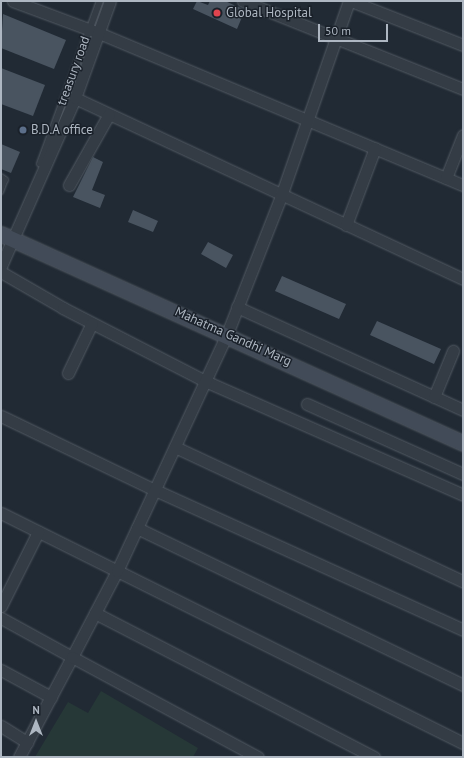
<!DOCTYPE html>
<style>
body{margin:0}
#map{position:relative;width:464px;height:758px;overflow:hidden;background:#212a34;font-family:"PT Sans",sans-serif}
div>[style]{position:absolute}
.green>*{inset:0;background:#263837}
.building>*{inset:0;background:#495460}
.roads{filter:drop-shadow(0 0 1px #525a63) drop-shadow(0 0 1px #525a63)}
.service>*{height:5.5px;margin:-2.75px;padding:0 2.75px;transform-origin:2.75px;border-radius:2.75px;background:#343c45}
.minor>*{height:11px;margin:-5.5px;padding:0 5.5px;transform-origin:5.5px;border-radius:5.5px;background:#343c45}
.secondary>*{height:15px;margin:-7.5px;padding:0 7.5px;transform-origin:7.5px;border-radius:7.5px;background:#424b58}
.dots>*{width:11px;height:11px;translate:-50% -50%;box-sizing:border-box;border:2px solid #1a212a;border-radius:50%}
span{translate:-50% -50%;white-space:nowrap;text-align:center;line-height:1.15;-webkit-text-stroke:3px #1a212a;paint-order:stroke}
.poi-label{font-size:13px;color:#aeb7c2}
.left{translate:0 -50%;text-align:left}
.street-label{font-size:13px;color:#aeb7c2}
.frame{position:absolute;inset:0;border:2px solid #aeb7c2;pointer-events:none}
.north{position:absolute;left:16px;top:702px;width:40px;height:40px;-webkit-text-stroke:3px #1a212a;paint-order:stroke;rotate:0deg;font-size:11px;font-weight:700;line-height:16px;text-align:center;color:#aeb7c2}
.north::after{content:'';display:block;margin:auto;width:14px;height:18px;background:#aeb7c2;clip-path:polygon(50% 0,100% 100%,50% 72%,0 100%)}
.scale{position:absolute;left:318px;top:24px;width:70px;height:18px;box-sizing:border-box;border:2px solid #aeb7c2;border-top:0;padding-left:5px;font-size:12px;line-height:14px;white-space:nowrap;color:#aeb7c2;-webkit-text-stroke:3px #1a212a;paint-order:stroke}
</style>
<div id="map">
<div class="green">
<div style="clip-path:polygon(101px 691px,198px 748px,193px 757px,35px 757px,68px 702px,88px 713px)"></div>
</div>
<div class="building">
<div style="clip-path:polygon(197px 1px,208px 5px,210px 1px,225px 1px,245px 10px,237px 29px,193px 9px)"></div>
<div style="clip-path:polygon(3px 14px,66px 40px,54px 69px,1px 48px)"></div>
<div style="clip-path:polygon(1px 68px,45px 85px,33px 116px,1px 104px)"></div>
<div style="clip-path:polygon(1px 144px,20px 152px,11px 173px,1px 169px)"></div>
<div style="clip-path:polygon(93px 157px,103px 162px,92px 190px,105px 195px,100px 208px,73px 197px)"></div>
<div style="clip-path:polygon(133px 210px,158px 221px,153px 232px,128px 222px)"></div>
<div style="clip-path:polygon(208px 242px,233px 255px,226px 268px,201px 254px)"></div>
<div style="clip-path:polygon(282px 276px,346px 304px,339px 319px,275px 291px)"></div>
<div style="clip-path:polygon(377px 321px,441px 349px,434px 364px,370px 335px)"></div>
</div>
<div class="roads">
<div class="service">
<div style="left:40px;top:164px;width:174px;rotate:-69.8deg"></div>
<div style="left:1px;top:177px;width:5px;rotate:37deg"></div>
<div style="left:5px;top:180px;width:12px;rotate:110deg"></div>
</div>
<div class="minor">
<div style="left:13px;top:1px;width:92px;rotate:20.4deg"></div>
<div style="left:99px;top:33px;width:394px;rotate:22.7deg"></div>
<div style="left:243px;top:1px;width:237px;rotate:21.8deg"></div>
<div style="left:351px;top:1px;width:120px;rotate:21.4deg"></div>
<div style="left:75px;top:98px;width:428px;rotate:25deg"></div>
<div style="left:446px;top:178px;width:46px;rotate:-68.4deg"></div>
<div style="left:69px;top:185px;width:81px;rotate:-60.6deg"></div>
<div style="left:346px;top:225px;width:82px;rotate:-69.4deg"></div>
<div style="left:1px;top:266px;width:184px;rotate:-66.2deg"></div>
<div style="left:75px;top:98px;width:103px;rotate:-70.2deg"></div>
<div style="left:1px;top:272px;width:72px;rotate:30.1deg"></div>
<div style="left:63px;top:308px;width:160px;rotate:27.2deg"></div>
<div style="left:205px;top:381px;width:282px;rotate:23.8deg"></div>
<div style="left:237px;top:307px;width:248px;rotate:24.5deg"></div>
<div style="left:68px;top:373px;width:55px;rotate:-64.4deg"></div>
<div style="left:434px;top:397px;width:50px;rotate:-67.6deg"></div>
<div style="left:307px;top:404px;width:171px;rotate:24.2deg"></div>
<div style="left:1px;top:416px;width:171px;rotate:25.7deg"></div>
<div style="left:155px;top:490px;width:338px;rotate:24.4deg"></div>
<div style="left:175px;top:447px;width:318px;rotate:25deg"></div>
<div style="left:1px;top:513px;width:516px;rotate:26.47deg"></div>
<div style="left:137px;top:528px;width:362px;rotate:25.7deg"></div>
<div style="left:1px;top:606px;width:83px;rotate:-63.4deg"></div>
<div style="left:95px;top:613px;width:314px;rotate:27.3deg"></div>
<div style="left:1px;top:618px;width:81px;rotate:28.8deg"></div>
<div style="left:72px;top:657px;width:97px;rotate:-62.4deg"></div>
<div style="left:117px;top:571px;width:261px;rotate:-65.1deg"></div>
<div style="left:227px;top:334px;width:148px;rotate:-68.6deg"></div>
<div style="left:281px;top:196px;width:207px;rotate:-70.8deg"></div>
<div style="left:1px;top:670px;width:57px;rotate:28.4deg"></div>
<div style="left:1px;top:726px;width:31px;rotate:32deg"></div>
<div style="left:19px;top:757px;width:113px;rotate:-62.1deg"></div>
<div style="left:72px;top:657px;width:211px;rotate:28.3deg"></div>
</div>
<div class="secondary">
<div style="left:1px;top:234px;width:507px;rotate:24.34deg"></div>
</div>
</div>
<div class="dots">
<div style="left:217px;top:13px;background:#e0444e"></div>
<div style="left:23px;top:130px;background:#5c6f8a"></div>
</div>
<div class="poi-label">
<span class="left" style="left:226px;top:13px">Global Hospital</span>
<span class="left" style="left:31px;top:130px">B.D.A office</span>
</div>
<div class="street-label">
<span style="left:74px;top:71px;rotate:-70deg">treasury road</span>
<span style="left:233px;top:337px;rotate:24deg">Mahatma Gandhi Marg</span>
</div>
<div class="frame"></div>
<div class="north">N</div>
<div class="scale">50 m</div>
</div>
